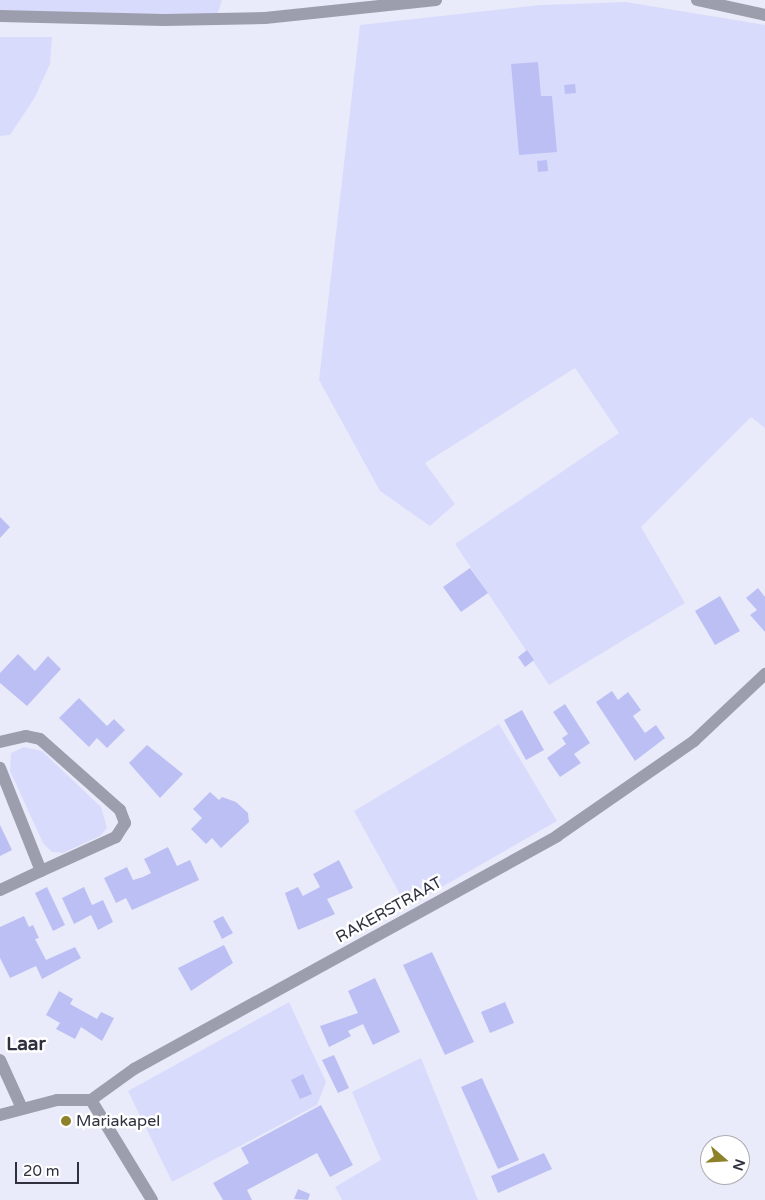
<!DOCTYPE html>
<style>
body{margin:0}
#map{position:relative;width:765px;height:1200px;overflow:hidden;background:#eaebfa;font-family:"Varela Round",sans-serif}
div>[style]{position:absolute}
.green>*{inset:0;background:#d9dbfc}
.building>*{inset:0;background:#bcbff4}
.street>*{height:12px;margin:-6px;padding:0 6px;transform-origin:6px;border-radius:6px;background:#9d9ead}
.dots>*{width:14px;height:14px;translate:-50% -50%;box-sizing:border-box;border:2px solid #fff;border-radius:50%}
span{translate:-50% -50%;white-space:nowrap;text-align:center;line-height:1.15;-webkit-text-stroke:5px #fff;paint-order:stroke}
.street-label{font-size:16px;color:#30313f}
.poi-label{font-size:16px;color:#30313f}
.left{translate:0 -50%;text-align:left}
.quarter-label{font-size:19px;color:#30313f;font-weight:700}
.north{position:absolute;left:700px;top:1135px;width:50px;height:50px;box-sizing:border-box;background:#fff;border:1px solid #acadb2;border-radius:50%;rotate:109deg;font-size:14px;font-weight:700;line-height:20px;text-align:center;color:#30313f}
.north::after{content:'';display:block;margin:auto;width:18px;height:22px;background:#8d8229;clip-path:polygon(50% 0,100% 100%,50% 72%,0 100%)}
.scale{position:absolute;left:15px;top:1162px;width:64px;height:22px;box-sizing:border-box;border:2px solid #30313f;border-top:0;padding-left:6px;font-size:15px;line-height:18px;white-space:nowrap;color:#30313f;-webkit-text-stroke:4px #fff;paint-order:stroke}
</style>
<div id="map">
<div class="green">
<div style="clip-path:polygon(0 0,222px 0,217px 15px,0 15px)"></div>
<div style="clip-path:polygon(626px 2px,765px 25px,765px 428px,751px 417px,641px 527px,685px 603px,549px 685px,455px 544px,619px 433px,575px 368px,425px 463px,455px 504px,430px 526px,380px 491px,319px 380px,360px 25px,540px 5px)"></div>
<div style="clip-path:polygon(0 37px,52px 37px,50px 64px,35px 97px,10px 135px,0 136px)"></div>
<div style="clip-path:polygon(499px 724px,557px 821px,407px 907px,354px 811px)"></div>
<div style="clip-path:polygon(24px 747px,42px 751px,101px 807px,107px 828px,100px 836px,63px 853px,52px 852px,43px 843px,10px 771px,11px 753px)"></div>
<div style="clip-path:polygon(289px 1002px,326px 1082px,317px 1105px,172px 1182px,128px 1091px)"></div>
<div style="clip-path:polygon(421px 1058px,478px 1200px,342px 1200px,335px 1187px,381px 1160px,352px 1092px)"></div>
</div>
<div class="building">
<div style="clip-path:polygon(538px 62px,541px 96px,552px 96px,557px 152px,519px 155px,511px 64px)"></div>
<div style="clip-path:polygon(575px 84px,576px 93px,565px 94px,564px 85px)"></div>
<div style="clip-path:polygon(547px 160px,548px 171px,538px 172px,537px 161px)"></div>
<div style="clip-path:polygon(0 517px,10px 527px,0 538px)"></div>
<div style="clip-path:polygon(470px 568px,488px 593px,461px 612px,443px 587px)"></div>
<div style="clip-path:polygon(758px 588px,765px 597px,765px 632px,750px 615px,757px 610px,746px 598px)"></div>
<div style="clip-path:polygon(720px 596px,740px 631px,715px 645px,695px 611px)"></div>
<div style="clip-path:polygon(527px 650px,534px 660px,525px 667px,518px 657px)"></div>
<div style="clip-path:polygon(18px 654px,35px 671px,48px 656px,61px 669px,27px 706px,0 683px,0 673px)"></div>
<div style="clip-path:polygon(612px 691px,618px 700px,628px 692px,641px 710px,633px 716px,645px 733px,656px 725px,665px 738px,635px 761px,596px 702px)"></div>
<div style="clip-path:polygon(79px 698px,107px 726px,114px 719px,125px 730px,107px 748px,97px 738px,89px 747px,59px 718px)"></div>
<div style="clip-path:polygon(565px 704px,590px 743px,574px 754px,581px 763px,560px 777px,547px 758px,566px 744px,562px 738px,568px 734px,553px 712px)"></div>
<div style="clip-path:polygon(522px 710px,544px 750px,526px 760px,504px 720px)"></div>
<div style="clip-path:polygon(147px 745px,183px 774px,160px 798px,129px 763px)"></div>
<div style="clip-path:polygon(210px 792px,219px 800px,222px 797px,236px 802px,248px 813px,249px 822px,221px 848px,212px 838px,206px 844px,191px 829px,202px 818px,193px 809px)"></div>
<div style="clip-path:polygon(0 825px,12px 850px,0 856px)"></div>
<div style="clip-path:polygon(168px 847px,177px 866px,190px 860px,199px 880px,132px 910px,126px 898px,116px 903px,104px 878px,127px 867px,133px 880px,143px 877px,151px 873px,144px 859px)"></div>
<div style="clip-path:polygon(339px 860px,353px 888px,327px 899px,335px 914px,298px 930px,285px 893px,298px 887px,303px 896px,320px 887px,313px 874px)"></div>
<div style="clip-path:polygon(47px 887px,65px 925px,53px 931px,35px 893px)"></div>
<div style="clip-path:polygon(84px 887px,92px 905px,103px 900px,113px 922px,98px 930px,91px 915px,74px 924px,62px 898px)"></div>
<div style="clip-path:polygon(24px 916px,29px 927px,33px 925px,39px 938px,35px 939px,46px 960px,75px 947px,81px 958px,42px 979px,36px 966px,10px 978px,0 958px,0 927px)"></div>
<div style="clip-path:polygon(223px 916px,233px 933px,222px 939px,213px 921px)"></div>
<div style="clip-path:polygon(224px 945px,233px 963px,191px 991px,178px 968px)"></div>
<div style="clip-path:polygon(432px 952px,474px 1042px,445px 1055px,403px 965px)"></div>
<div style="clip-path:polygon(375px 978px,400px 1032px,373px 1045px,363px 1024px,348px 1031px,351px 1036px,329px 1047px,320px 1026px,358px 1013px,348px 991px)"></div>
<div style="clip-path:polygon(59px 991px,73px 999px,70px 1004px,97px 1019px,101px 1012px,114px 1018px,102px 1041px,81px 1027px,75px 1039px,56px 1029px,60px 1023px,46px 1015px)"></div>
<div style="clip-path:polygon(505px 1002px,514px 1023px,490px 1033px,481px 1012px)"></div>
<div style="clip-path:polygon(334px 1055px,349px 1088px,338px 1093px,322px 1060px)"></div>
<div style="clip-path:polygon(303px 1074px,312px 1094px,300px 1099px,291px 1080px)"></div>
<div style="clip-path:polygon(482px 1078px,519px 1160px,498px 1169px,461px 1087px)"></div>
<div style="clip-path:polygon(321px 1105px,353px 1165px,330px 1177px,317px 1153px,247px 1190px,252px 1200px,223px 1200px,213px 1183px,249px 1163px,241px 1148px)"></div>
<div style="clip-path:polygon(544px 1153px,552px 1169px,498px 1193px,491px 1176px)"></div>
<div style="clip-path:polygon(298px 1189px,310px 1194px,308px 1200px,294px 1199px)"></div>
</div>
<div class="street">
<div style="left:697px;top:0;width:70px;rotate:12.4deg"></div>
<div style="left:0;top:16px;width:164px;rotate:1.4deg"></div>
<div style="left:164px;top:20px;width:101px;rotate:-1.1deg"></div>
<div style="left:265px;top:18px;width:172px;rotate:-6deg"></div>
<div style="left:0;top:742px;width:27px;rotate:-13deg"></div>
<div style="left:26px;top:736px;width:14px;rotate:12deg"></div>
<div style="left:40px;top:739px;width:107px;rotate:41.6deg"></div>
<div style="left:120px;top:810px;width:14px;rotate:69deg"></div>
<div style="left:125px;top:823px;width:17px;rotate:123deg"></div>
<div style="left:116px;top:837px;width:82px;rotate:155.6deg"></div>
<div style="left:41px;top:871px;width:111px;rotate:-111.7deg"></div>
<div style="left:0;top:890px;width:45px;rotate:-24.9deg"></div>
<div style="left:0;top:1060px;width:51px;rotate:65.5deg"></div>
<div style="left:91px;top:1100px;width:117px;rotate:58.6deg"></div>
<div style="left:0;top:1115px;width:59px;rotate:-14.7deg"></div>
<div style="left:57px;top:1100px;width:34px"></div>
<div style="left:91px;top:1100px;width:53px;rotate:-35.8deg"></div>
<div style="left:134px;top:1069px;width:483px;rotate:-28.8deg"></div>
<div style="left:557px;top:836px;width:167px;rotate:-34.7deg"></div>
<div style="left:694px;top:741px;width:98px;rotate:-43.3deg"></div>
</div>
<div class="dots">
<div style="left:66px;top:1121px;background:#8d8229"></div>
</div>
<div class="street-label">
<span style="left:389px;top:910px;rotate:-29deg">RAKERSTRAAT</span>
</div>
<div class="poi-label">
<span class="left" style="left:76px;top:1121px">Mariakapel</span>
</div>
<div class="quarter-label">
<span style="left:26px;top:1045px">Laar</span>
</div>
<div class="north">N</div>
<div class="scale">20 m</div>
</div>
